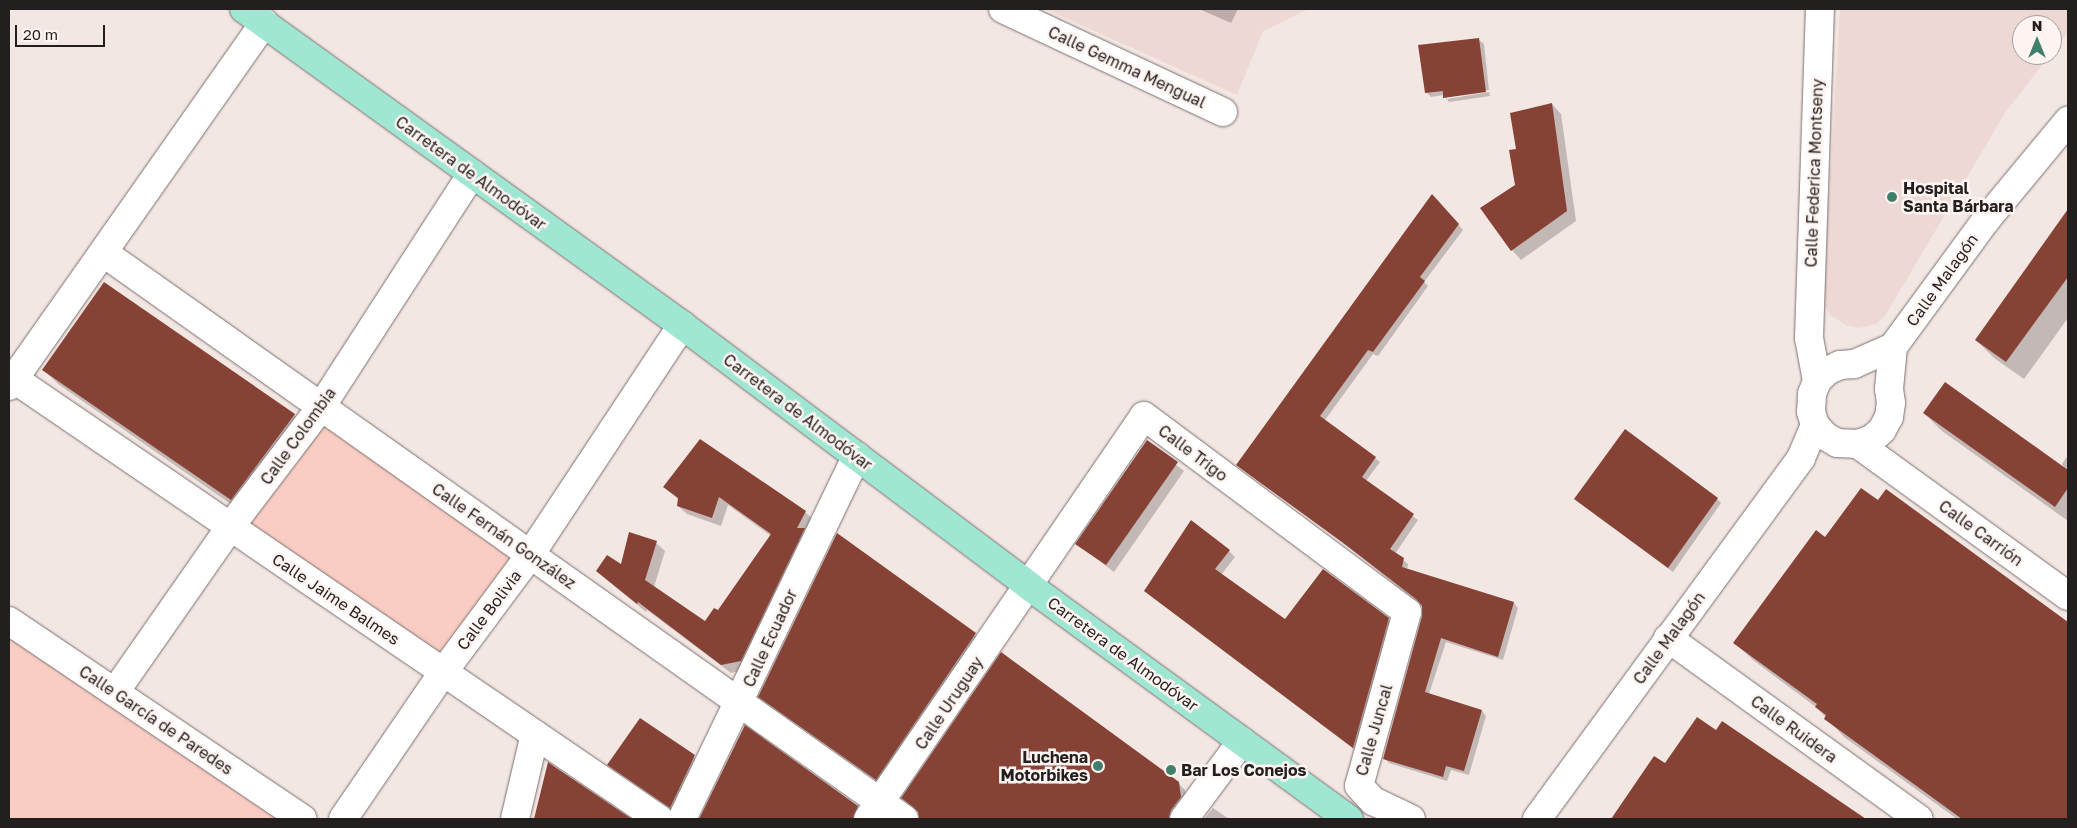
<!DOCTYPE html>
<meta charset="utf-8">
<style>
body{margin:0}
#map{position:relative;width:2077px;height:828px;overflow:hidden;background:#f3e7e4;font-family:"Golos Text",sans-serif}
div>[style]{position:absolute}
.built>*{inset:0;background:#edd8d4}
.green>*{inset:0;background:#facdc4}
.shadow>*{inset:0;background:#0003}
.building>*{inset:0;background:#874236}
.roads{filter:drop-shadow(0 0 1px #7a6f6d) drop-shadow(0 0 1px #7a6f6d)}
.minor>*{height:28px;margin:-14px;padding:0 14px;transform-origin:14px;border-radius:14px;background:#fff}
.major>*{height:28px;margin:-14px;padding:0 14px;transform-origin:14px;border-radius:14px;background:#a0e7d3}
.dots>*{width:14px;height:14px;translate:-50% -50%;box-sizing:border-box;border:2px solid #fef4f2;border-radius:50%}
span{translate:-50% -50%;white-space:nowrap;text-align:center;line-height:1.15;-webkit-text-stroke:5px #fef4f2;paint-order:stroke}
.street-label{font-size:16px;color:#231f1e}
.poi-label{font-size:16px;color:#231f1e;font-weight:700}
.left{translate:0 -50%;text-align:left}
.right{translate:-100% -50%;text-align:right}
.frame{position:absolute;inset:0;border:10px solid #231f1e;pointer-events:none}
.north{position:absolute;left:2012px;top:15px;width:50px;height:50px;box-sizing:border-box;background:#fef4f2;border:1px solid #a69f9d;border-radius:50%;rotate:0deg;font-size:14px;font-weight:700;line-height:20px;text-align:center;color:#231f1e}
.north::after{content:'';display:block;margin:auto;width:18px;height:22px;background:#3f7f6c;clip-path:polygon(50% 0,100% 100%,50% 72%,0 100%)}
.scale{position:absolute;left:15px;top:25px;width:90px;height:22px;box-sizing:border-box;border:2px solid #231f1e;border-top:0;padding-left:6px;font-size:15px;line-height:18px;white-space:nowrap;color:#231f1e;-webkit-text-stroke:4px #fef4f2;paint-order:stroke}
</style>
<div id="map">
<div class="built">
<div style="clip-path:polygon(1045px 9px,1309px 9px,1263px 31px,1237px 95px)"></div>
<div style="clip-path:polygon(1840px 9px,2068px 9px,2068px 32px,2052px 53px,2052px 25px,2022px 25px,2022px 55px,2050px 55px,2005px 113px,1885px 316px,1876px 324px,1859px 328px,1848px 326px,1830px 315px,1825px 306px,1823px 295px)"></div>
</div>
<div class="green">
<div style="clip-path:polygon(321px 407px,530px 555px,444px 671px,230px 527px)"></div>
<div style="clip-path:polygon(9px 621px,302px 819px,9px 819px)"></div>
</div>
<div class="shadow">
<div style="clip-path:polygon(1199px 9px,1238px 9px,1231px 23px)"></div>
<div style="clip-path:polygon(1479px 40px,1484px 44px,1489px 90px,1447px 96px,1447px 99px,1489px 92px,1490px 96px,1449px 102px,1444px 95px,1431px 97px,1426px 92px)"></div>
<div style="clip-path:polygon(1552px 104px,1561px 114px,1576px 221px,1521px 260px,1512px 250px,1517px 150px)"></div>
<div style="clip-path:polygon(1437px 200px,1463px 230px,1424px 282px,1428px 286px,1378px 356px,1373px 354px,1325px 420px,1380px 462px,1366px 481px,1418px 520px,1395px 554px,1408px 564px,1407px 569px,1514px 603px,1518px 608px,1503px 660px,1446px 642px,1429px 694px,1482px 711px,1486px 716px,1469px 775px,1451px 770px,1447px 781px,1389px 763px,1384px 758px,1423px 616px,1423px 606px,1348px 547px,1242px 469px)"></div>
<div style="clip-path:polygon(2068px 211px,2068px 318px,2024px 379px,1994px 358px,1976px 340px)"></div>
<div style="clip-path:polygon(44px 370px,294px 415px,308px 429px,245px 514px,58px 384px)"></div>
<div style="clip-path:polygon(1924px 413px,2065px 469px,2062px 464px,2068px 455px,2068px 521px,1942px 431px)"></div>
<div style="clip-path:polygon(1147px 442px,1184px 471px,1114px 572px,1077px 544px)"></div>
<div style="clip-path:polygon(665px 487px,805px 512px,814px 520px,749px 669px,731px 673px,647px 610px,646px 612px,606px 579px,656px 543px,665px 551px,654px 587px,706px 623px,718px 612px,771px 536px,728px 505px,721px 526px,687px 514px,678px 506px,679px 500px)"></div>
<div style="clip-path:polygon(1886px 491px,2068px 624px,2068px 819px,1957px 819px,1844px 737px,1816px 707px,1753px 660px,1735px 643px,1825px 539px,1878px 502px)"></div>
<div style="clip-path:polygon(1717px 499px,1721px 503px,1673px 572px,1580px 503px)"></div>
<div style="clip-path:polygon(838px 535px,980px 639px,881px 784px,765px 702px)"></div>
<div style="clip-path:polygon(1229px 551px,1235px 557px,1221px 575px,1285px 621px,1388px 619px,1394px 625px,1359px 753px,1146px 591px)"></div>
<div style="clip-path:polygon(641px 719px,699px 761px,675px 812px,614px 769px)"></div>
<div style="clip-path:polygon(1723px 722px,1863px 819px,1612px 819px,1655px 758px,1665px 765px,1716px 732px)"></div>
<div style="clip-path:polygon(745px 727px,857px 807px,864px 813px,861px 819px,701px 819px)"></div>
<div style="clip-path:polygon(549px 764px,629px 819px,535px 819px)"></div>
<div style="clip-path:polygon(1178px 783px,1185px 790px,1187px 804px,1178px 819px,920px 819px,920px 813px,909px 804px)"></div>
<div style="clip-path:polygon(1213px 808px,1229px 819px,1204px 819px)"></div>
</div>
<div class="building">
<div style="clip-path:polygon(1479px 38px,1486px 92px,1443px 98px,1443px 91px,1425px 93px,1418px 45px)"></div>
<div style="clip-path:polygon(1552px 103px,1567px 211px,1511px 251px,1480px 208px,1515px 185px,1509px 150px,1516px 149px,1510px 113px)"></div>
<div style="clip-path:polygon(1432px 194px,1459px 224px,1420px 277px,1425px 281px,1373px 352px,1368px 350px,1320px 416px,1376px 457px,1362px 477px,1414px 514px,1390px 549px,1404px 558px,1402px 567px,1514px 602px,1498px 657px,1441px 638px,1425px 692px,1482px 710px,1464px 771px,1446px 766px,1443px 777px,1383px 759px,1422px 616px,1422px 606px,1416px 599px,1342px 542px,1236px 465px)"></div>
<div style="clip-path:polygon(2068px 209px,2068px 277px,2006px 362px,1975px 340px)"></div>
<div style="clip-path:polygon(104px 282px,295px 414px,231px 500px,42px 370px)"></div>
<div style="clip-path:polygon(1945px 382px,2068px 470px,2068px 488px,2055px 507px,1923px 413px)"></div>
<div style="clip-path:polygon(1625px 429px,1718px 498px,1668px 568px,1574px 499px)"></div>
<div style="clip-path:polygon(700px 439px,806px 511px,797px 528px,805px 528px,741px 661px,721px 665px,638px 602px,637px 604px,596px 571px,607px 555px,621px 564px,629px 532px,657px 541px,645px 580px,705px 621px,714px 608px,718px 610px,771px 534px,719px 497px,712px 518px,677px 506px,678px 498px,663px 487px)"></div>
<div style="clip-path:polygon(1147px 440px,1178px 462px,1106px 565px,1075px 544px)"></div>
<div style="clip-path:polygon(1861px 488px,1878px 500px,1886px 489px,2068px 622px,2068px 819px,1962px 819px,1824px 719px,1826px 715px,1815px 707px,1817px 704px,1733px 643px,1816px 530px,1825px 537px)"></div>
<div style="clip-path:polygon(1191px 520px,1230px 550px,1215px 569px,1285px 619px,1323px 569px,1389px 618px,1353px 748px,1144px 591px)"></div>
<div style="clip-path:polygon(837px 533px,976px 633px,876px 780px,758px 697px)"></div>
<div style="clip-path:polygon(1001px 652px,1179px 782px,1181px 797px,1171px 810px,1169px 819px,919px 819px,918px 812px,913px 807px,901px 798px)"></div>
<div style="clip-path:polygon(1697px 717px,1716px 730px,1722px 721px,1866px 819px,1611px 819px,1654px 756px,1665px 763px)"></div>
<div style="clip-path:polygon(640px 718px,695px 755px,670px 808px,607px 765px)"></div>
<div style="clip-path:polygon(745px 725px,858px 806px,853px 819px,699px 819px)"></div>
<div style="clip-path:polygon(548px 762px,555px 767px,632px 819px,534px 819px)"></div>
</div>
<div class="roads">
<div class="minor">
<div style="left:1003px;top:9px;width:243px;rotate:25.1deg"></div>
<div style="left:104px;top:253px;width:980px;rotate:35.28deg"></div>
<div style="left:1893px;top:347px;width:43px;rotate:156.4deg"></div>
<div style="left:1854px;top:364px;width:14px;rotate:176deg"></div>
<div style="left:1840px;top:365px;width:14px;rotate:155deg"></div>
<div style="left:1827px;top:371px;width:14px;rotate:135deg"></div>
<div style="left:1817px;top:381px;width:14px;rotate:111deg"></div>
<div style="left:1812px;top:394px;width:18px;rotate:93deg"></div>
<div style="left:1811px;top:412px;width:14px;rotate:73deg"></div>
<div style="left:1815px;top:425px;width:15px;rotate:48deg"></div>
<div style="left:1825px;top:436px;width:14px;rotate:30deg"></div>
<div style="left:1837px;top:443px;width:21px;rotate:3deg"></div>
<div style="left:1858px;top:444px;width:15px;rotate:-20deg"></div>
<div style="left:1872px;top:439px;width:13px;rotate:-42deg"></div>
<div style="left:1882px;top:430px;width:15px;rotate:-62deg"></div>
<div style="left:1889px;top:417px;width:14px;rotate:-82deg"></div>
<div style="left:1891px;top:403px;width:14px;rotate:-98deg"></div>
<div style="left:1889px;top:389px;width:42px;rotate:-84.6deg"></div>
<div style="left:1893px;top:347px;width:157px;rotate:-53.8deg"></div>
<div style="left:1986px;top:220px;width:129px;rotate:-50.4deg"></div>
<div style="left:14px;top:379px;width:781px;rotate:34.3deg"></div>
<div style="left:1817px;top:381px;width:44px;rotate:-100.5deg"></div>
<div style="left:1809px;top:338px;width:329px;rotate:-88.1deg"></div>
<div style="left:9px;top:386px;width:444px;rotate:-54.9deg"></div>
<div style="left:1858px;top:444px;width:259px;rotate:35.9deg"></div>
<div style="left:9px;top:621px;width:354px;rotate:34deg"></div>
<div style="left:1668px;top:638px;width:309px;rotate:35.8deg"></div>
<div style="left:115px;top:692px;width:201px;rotate:-55.1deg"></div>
<div style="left:230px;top:527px;width:151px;rotate:-52.8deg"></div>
<div style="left:321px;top:407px;width:278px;rotate:-57.1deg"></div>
<div style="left:343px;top:819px;width:179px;rotate:-55.7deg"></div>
<div style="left:444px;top:671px;width:144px;rotate:-53.4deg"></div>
<div style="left:530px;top:555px;width:276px;rotate:-56.5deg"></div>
<div style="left:515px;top:819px;width:87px;rotate:-76.8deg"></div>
<div style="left:682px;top:819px;width:403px;rotate:-64.3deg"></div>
<div style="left:868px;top:819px;width:488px;rotate:-55.6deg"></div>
<div style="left:1144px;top:416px;width:328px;rotate:36.7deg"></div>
<div style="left:1407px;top:612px;width:180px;rotate:105.4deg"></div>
<div style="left:1359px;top:786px;width:21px;rotate:47deg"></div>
<div style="left:1373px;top:801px;width:42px;rotate:25.3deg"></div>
<div style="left:1184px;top:819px;width:97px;rotate:-53.4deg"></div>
<div style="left:1537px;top:819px;width:447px;rotate:-53.8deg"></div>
<div style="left:1801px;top:458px;width:36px;rotate:-67deg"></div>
</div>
<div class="major">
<div style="left:244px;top:9px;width:540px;rotate:35.81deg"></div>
<div style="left:682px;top:325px;width:434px;rotate:36.9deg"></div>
<div style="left:1029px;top:586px;width:396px;rotate:36.1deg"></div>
</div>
</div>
<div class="dots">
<div style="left:1892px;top:197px;background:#3f7f6c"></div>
<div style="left:1098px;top:766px;background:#3f7f6c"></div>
<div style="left:1171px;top:770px;background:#3f7f6c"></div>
</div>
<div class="street-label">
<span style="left:1127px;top:67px;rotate:25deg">Calle Gemma Mengual</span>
<span style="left:471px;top:173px;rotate:36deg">Carretera de Almodóvar</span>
<span style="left:1814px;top:173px;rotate:-88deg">Calle Federica Montseny</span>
<span style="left:1942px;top:280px;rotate:-54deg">Calle Malagón</span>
<span style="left:798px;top:412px;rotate:37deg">Carretera de Almodóvar</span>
<span style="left:298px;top:436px;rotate:-54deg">Calle Colombia</span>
<span style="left:1193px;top:453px;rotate:37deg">Calle Trigo</span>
<span style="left:1981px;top:533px;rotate:36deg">Calle Carrión</span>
<span style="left:504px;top:536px;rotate:35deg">Calle Fernán González</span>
<span style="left:336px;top:599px;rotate:34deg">Calle Jaime Balmes</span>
<span style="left:489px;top:610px;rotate:-53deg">Calle Bolivia</span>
<span style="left:770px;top:638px;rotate:-65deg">Calle Ecuador</span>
<span style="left:1669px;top:638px;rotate:-54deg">Calle Malagón</span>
<span style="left:1123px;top:654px;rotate:36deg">Carretera de Almodóvar</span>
<span style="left:949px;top:703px;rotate:-56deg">Calle Uruguay</span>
<span style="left:156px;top:720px;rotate:34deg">Calle García de Paredes</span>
<span style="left:1794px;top:729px;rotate:36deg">Calle Ruidera</span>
<span style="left:1374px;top:730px;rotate:-74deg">Calle Juncal</span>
</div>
<div class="poi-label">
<span class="left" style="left:1903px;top:197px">Hospital<br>Santa Bárbara</span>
<span class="right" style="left:1088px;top:766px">Luchena<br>Motorbikes</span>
<span class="left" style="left:1181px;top:770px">Bar Los Conejos</span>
</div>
<div class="frame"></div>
<div class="north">N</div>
<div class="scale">20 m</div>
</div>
